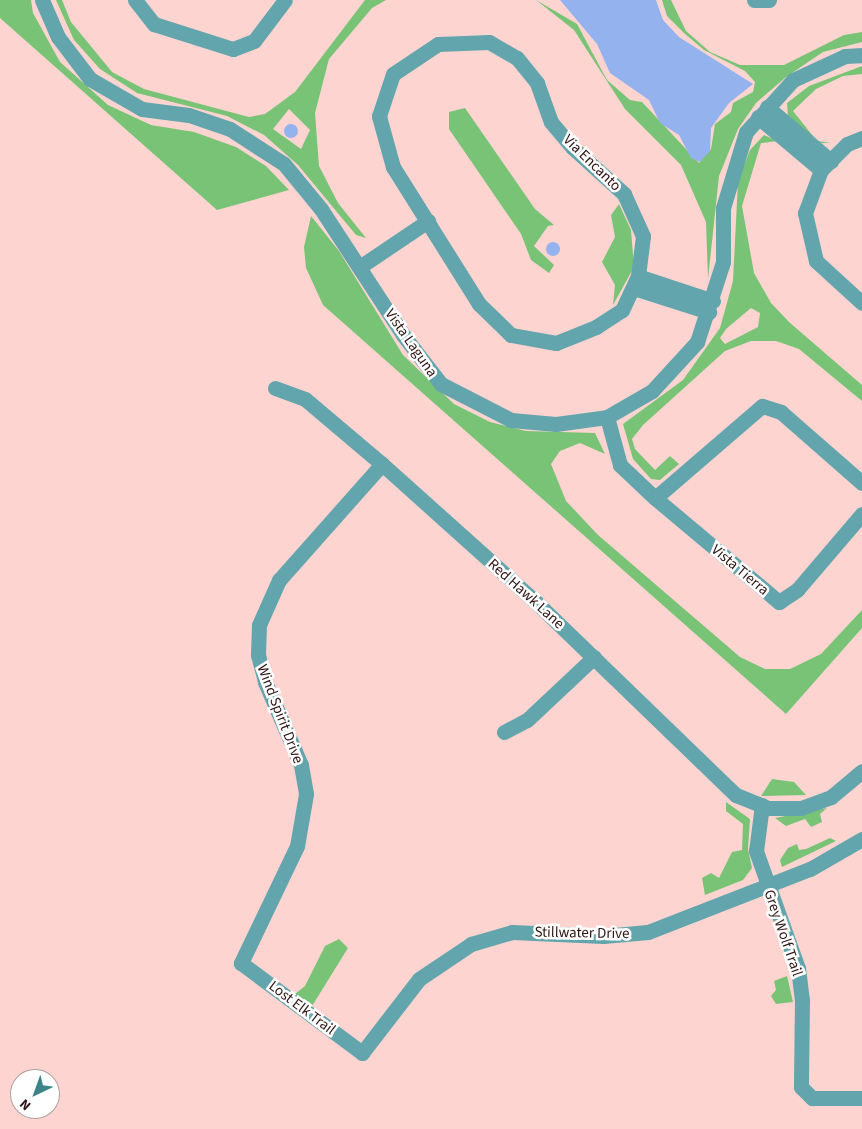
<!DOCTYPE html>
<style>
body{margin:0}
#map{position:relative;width:862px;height:1129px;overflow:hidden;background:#fed4d1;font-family:"Source Sans 3",sans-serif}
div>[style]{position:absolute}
.green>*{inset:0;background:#79c377}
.water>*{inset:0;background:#94b2ee}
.round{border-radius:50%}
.minor>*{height:15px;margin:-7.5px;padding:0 7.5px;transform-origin:7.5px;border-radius:7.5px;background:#62a5ac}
span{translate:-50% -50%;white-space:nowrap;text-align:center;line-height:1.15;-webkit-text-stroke:5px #fff;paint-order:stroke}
.street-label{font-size:15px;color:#2e1614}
.north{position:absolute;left:10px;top:1069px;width:50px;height:50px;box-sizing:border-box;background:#fff;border:1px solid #aba2a1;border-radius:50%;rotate:222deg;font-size:14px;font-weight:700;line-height:20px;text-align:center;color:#2e1614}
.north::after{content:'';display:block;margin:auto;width:18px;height:22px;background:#3c838a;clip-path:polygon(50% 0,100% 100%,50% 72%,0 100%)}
</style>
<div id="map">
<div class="green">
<div style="clip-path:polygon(0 0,31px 0,33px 13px,60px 62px,108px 105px,151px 125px,194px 132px,236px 147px,266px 166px,289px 190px,217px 210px,0 18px)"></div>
<div style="clip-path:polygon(evenodd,56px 0,62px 0,71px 22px,112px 72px,144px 89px,249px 117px,265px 114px,295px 92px,365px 0,386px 0,372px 8px,329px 59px,315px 113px,319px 166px,338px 203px,366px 238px,356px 235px,298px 165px,264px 135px,227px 116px,137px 93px,100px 69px,74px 40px,56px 0,289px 109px,310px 130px,301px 149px,273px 129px,289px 109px)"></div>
<div style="clip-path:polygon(536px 0,577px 24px,607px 80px,630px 100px,642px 102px,699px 163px,711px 149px,715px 124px,731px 112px,733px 103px,753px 92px,755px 82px,745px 71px,704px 50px,684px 33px,667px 16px,662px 0,671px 0,686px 31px,710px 52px,740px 65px,784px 65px,844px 35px,862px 32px,862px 42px,823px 52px,786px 77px,756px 103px,738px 129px,719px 176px,708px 279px,706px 222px,681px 165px,625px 109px,574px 30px)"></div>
<div style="clip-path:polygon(862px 66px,862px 74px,843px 76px,816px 89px,793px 111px,817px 141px,831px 143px,818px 143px,788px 118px,787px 103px,809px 86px)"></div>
<div style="clip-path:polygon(465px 108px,535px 209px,554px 225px,548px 226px,534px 246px,554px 265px,549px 273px,531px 260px,521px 234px,449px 129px,449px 112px)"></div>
<div style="clip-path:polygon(evenodd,764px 135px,778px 141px,761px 143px,742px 206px,754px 273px,771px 303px,789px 322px,862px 385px,862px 401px,799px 349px,776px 341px,751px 341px,725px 351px,643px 425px,632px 439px,635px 449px,655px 470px,670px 456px,679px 464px,660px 480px,651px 479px,633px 459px,623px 424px,683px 380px,720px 328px,733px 281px,738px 181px,750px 150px,764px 135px,751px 308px,760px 313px,758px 327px,725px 344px,720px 338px,726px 329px,751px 308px)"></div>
<div style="clip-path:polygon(619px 204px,631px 230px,634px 267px,613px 305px,615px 285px,602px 262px,615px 237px,611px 215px)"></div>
<div style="clip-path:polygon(311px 216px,339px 251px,403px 355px,454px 404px,490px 422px,526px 431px,595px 433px,605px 454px,580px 443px,560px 451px,551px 464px,566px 501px,598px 535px,740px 657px,765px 669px,790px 669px,821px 654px,862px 610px,862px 628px,786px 714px,323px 305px,306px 268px,304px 247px)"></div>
<div style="clip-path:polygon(772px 779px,794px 782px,806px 795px,761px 796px)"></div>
<div style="clip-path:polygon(726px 802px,750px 819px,748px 849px,752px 868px,743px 880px,705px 895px,702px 878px,711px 873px,719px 878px,732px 852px,742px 850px,743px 824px,726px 811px)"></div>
<div style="clip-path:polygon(827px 808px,820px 814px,822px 822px,811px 827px,805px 819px,786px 826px,775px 818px)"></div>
<div style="clip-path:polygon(830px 838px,836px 841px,782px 867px,780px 860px,788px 848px,797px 844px,799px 850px,806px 849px)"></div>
<div style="clip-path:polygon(339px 939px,348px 948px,312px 1006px,295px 994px,305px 986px,325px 946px)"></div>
<div style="clip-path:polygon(787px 976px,793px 1002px,776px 1004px,771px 996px,776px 990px,774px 981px)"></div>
</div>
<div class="water">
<div style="clip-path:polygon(560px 0,656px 0,663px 20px,679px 37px,753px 84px,729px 103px,711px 128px,710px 151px,700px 162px,691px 158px,679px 135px,660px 123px,649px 100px,610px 73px,597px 44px)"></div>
<div class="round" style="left:284px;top:124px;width:14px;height:14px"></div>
<div class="round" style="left:546px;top:242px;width:14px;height:14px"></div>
</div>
<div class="minor">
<div style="left:42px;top:0;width:40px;rotate:66.6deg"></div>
<div style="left:58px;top:37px;width:53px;rotate:52.7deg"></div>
<div style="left:90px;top:79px;width:60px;rotate:30deg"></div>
<div style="left:142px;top:109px;width:47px;rotate:7.3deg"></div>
<div style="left:189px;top:115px;width:43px;rotate:18.9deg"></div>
<div style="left:230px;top:129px;width:64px;rotate:32.9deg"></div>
<div style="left:284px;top:164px;width:58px;rotate:50.6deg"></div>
<div style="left:321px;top:209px;width:150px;rotate:56.9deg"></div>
<div style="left:403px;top:335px;width:62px;rotate:52.2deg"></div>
<div style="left:441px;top:384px;width:79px;rotate:27.2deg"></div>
<div style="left:511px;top:420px;width:45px;rotate:5.1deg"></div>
<div style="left:556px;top:424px;width:51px;rotate:-7.8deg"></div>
<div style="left:607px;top:417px;width:52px;rotate:-30deg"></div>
<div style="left:652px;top:391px;width:67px;rotate:-47.4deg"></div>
<div style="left:697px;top:342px;width:84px;rotate:-72deg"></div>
<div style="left:723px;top:262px;width:54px;rotate:-90deg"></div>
<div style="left:723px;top:208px;width:79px;rotate:-73.2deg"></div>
<div style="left:746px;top:132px;width:70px;rotate:-47.9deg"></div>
<div style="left:793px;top:80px;width:57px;rotate:-24.8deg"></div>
<div style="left:845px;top:56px;width:17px;rotate:-3deg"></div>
<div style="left:135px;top:0;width:31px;rotate:52deg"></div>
<div style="left:154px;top:24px;width:83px;rotate:17.6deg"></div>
<div style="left:233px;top:49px;width:22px;rotate:-21deg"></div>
<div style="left:254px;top:41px;width:51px;rotate:-52.9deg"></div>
<div style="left:754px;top:0;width:15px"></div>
<div style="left:489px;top:42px;width:32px;rotate:30deg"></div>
<div style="left:517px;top:58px;width:32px;rotate:51deg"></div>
<div style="left:537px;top:83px;width:41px;rotate:70.3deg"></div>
<div style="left:551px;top:122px;width:34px;rotate:50deg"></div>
<div style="left:573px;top:148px;width:69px;rotate:42deg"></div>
<div style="left:624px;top:194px;width:46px;rotate:65.7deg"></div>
<div style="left:643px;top:236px;width:40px;rotate:97.1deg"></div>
<div style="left:638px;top:276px;width:38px;rotate:115deg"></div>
<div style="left:622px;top:310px;width:31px;rotate:147deg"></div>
<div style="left:596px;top:327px;width:43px;rotate:158.2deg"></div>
<div style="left:556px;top:343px;width:46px;rotate:-169.9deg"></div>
<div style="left:511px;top:335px;width:45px;rotate:-135.9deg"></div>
<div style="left:479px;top:304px;width:162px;rotate:-122.1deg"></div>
<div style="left:393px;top:167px;width:53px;rotate:-105.4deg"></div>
<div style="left:379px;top:116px;width:44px;rotate:-71.6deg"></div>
<div style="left:393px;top:74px;width:54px;rotate:-33.7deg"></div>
<div style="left:438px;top:44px;width:51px;rotate:-2.2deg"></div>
<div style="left:767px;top:107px;width:84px;rotate:40.2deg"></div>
<div style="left:758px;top:117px;width:82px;rotate:40.1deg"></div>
<div style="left:862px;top:138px;width:16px;rotate:158deg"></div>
<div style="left:847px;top:144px;width:37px;rotate:135deg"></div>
<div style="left:821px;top:170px;width:46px;rotate:110.4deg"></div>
<div style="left:805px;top:213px;width:49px;rotate:77.1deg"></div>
<div style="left:816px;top:261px;width:62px;rotate:42.4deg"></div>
<div style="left:361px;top:266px;width:81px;rotate:-33.9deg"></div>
<div style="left:638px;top:276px;width:79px;rotate:18.4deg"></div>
<div style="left:634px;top:288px;width:79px;rotate:17.7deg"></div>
<div style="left:275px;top:388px;width:32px;rotate:20deg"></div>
<div style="left:305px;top:399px;width:101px;rotate:40.2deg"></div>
<div style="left:382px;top:464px;width:211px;rotate:41.9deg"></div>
<div style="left:539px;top:605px;width:274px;rotate:44deg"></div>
<div style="left:736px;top:795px;width:35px;rotate:22deg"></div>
<div style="left:769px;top:808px;width:32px"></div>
<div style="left:801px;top:808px;width:32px;rotate:-20deg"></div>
<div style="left:831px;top:797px;width:40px;rotate:-40deg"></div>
<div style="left:607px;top:417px;width:50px;rotate:74.8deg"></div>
<div style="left:620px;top:465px;width:48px;rotate:43.3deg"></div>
<div style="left:382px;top:464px;width:155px;rotate:131.6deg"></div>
<div style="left:279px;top:580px;width:49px;rotate:114deg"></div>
<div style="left:259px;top:625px;width:30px;rotate:92deg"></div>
<div style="left:258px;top:655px;width:28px;rotate:75deg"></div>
<div style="left:265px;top:682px;width:90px;rotate:66.6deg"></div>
<div style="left:301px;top:765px;width:29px;rotate:80deg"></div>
<div style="left:306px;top:794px;width:53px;rotate:99.8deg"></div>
<div style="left:297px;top:846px;width:130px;rotate:115.6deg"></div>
<div style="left:241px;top:963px;width:151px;rotate:36.6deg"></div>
<div style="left:362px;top:1053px;width:93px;rotate:-52.4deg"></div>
<div style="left:419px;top:979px;width:63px;rotate:-33.9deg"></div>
<div style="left:471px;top:944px;width:43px;rotate:-16.3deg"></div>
<div style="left:512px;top:932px;width:91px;rotate:2.5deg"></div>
<div style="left:603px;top:936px;width:45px;rotate:-5.1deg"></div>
<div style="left:648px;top:932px;width:174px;rotate:-21.3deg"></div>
<div style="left:810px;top:869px;width:60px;rotate:-30deg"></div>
<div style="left:862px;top:483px;width:108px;rotate:-138.8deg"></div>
<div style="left:781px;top:412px;width:20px;rotate:-162deg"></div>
<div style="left:762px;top:406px;width:141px;rotate:139.3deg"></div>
<div style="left:655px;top:498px;width:162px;rotate:40deg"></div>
<div style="left:779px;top:602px;width:22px;rotate:-34deg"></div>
<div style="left:797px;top:590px;width:100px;rotate:-49.5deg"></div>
<div style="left:504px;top:732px;width:26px;rotate:-28deg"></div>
<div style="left:527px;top:720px;width:92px;rotate:-43.2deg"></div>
<div style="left:762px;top:805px;width:46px;rotate:97.4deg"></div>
<div style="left:756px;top:851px;width:124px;rotate:70.3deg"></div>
<div style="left:798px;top:968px;width:32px;rotate:83deg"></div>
<div style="left:802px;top:1000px;width:87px;rotate:90.7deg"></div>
<div style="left:801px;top:1087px;width:16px;rotate:45deg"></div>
<div style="left:812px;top:1098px;width:50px"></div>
</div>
<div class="street-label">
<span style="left:592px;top:163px;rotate:44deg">Via Encanto</span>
<span style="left:411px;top:343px;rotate:55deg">Vista Laguna</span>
<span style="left:740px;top:570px;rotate:40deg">Vista Tierra</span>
<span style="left:526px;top:594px;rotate:42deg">Red Hawk Lane</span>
<span style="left:280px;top:714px;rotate:69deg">Wind Spirit Drive</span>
<span style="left:582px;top:933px;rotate:1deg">Stillwater Drive</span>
<span style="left:783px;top:933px;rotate:71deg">Grey Wolf Trail</span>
<span style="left:302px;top:1008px;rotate:37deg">Lost Elk Trail</span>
</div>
<div class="north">N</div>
</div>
